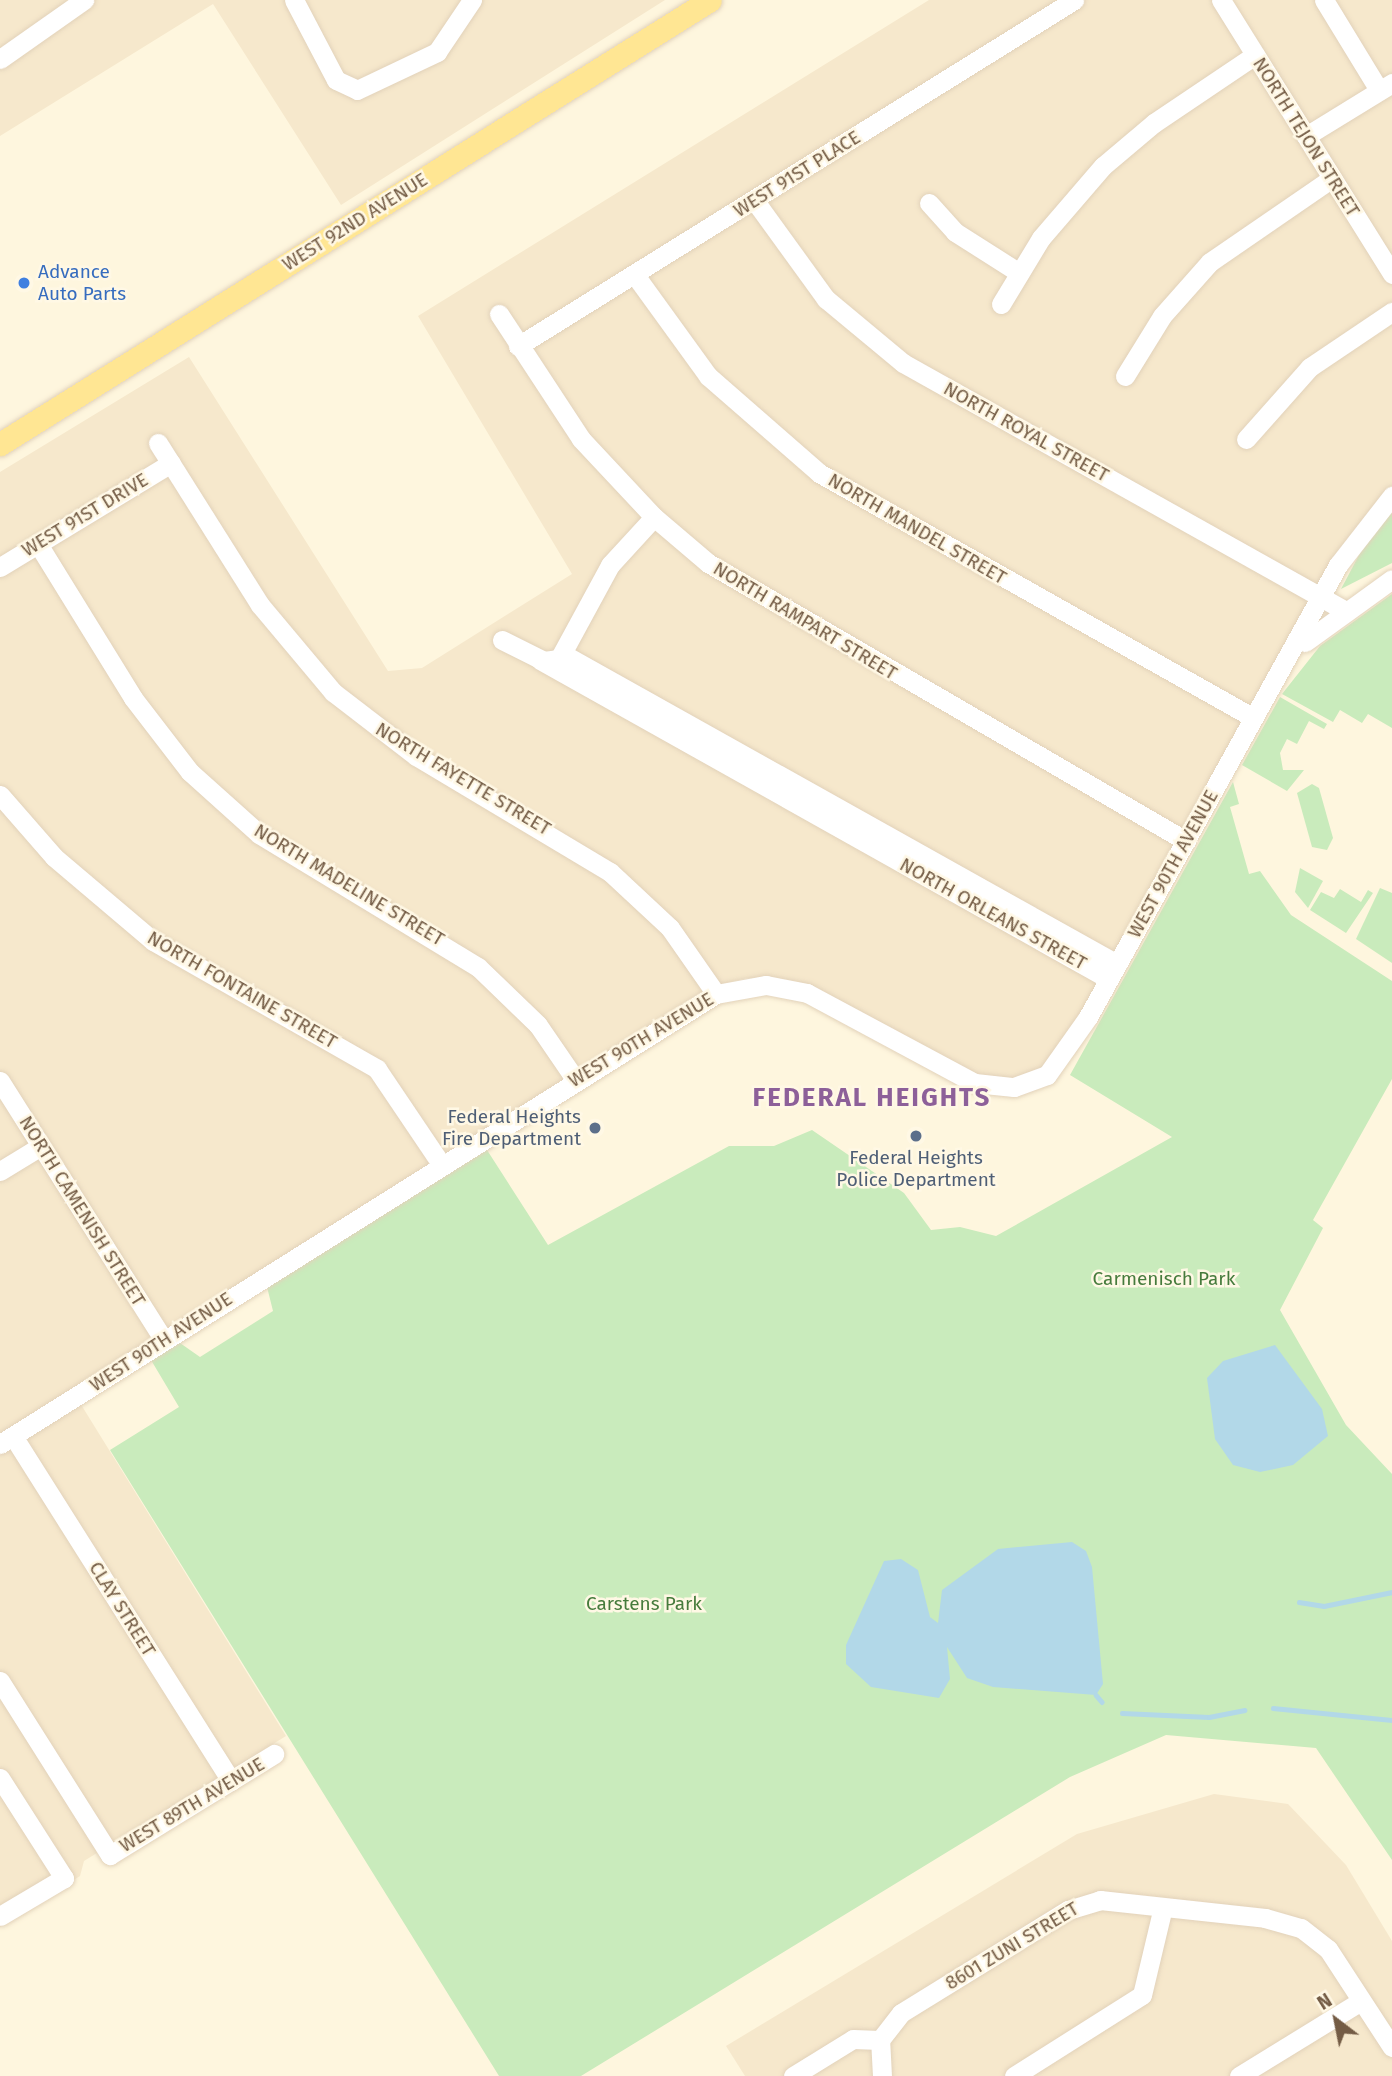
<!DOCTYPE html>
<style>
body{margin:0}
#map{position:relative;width:1392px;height:2076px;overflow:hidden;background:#fef6de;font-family:"Fira Sans",sans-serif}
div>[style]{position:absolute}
.residential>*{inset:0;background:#f6e8cc}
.green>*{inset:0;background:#c9ebbc}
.water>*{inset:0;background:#b2d8e8}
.stream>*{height:4.5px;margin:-2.25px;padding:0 2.25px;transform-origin:2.25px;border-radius:2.25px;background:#b2d8e8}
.roads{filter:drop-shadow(0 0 2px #e2d2ba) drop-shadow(0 0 2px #e2d2ba)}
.minor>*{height:19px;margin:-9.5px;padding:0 9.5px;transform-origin:9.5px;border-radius:9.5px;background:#fff}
.major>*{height:23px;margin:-11.5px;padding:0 11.5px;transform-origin:11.5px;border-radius:11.5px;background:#ffe693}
.dots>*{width:19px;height:19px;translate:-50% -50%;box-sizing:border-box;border:4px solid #fff8e5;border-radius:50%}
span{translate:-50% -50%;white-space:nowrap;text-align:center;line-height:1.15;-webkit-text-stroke:5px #fff8e5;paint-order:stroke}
.street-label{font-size:19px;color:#745c45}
.shop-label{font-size:19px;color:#366cbe}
.left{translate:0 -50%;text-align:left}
.service-label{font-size:19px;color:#4e5e75}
.right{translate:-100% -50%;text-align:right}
.park-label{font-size:19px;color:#467b3c}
.district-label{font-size:26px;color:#8d6099;font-weight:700;letter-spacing:2px}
.north{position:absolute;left:1301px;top:1985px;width:70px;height:70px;-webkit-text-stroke:5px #fff8e5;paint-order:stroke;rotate:328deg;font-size:19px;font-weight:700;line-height:28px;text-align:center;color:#745c45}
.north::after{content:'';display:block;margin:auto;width:24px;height:32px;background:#745c45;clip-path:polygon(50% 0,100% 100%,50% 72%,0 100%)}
</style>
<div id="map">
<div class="residential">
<div style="clip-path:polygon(0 0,665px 0,341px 205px,213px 4px,0 136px)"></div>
<div style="clip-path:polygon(929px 0,1392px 0,1392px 486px,1331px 561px,1081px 1013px,1043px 1068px,1013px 1079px,978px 1075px,789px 980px,746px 978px,714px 986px,72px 1390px,286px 1736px,84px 1861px,80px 1876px,0 1927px,0 472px,189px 357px,388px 671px,422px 668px,572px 574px,418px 316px)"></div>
<div style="clip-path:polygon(1214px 1794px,1288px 1804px,1346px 1865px,1392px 1941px,1392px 2076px,745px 2076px,726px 2046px,1077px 1834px)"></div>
</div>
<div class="green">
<div style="clip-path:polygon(1392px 509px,1392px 563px,1341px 589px,1368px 538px)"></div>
<div style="clip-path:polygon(1392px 594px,1392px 728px,1368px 714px,1362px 723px,1340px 710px,1333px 722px,1282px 694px,1320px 646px)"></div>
<div style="clip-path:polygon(1280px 697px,1327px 724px,1324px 729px,1309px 721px,1297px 744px,1287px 739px,1280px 753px,1283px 770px,1304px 770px,1287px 791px,1242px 765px)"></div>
<div style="clip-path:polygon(1233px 782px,1239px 804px,1230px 807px,1249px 874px,1260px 871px,1291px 915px,1392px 981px,1392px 1079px,1313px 1220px,1323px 1228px,1280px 1310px,1346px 1425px,1392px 1474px,1392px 1860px,1316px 1748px,1166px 1735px,1070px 1777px,581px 2076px,499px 2076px,110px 1450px,179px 1407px,151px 1360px,180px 1343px,200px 1357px,273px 1311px,267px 1287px,487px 1150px,548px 1245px,729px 1146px,774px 1146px,812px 1130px,904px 1193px,931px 1230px,960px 1227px,996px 1236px,1172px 1137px,1070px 1075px)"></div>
<div style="clip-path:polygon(1312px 784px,1319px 788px,1333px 838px,1327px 850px,1312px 847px,1297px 793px)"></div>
<div style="clip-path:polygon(1300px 868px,1323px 881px,1308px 908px,1295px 892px)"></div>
<div style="clip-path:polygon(1380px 888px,1392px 893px,1392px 963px,1356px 939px)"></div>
<div style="clip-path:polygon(1340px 889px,1361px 902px,1368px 890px,1373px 893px,1346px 933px,1310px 910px,1321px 892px,1334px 898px)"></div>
</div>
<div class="water">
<div style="clip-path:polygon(1275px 1345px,1322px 1409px,1328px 1436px,1293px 1465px,1260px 1472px,1233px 1465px,1215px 1439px,1207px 1378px,1223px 1361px)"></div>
<div style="clip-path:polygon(1072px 1542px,1086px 1551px,1092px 1567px,1103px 1684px,1096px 1695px,993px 1687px,967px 1678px,947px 1647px,950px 1679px,939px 1698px,871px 1687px,846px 1664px,846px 1645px,884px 1561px,901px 1559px,918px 1570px,930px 1617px,938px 1623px,942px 1590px,998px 1549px)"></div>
</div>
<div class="stream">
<div style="left:1299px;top:1602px;width:25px;rotate:9deg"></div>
<div style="left:1324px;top:1606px;width:69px;rotate:-11.6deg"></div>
<div style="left:1096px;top:1695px;width:9px;rotate:49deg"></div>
<div style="left:1273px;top:1708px;width:120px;rotate:5.8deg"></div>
<div style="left:1122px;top:1713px;width:87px;rotate:2.6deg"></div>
<div style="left:1209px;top:1717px;width:36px;rotate:-11deg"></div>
</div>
<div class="roads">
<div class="minor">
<div style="left:294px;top:0;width:90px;rotate:62.3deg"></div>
<div style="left:336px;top:80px;width:23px;rotate:25deg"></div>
<div style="left:357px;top:90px;width:89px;rotate:-25.4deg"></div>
<div style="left:437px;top:52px;width:63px;rotate:-56.1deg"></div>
<div style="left:1221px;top:0;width:323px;rotate:58deg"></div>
<div style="left:1324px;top:0;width:105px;rotate:58.6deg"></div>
<div style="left:0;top:59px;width:103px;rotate:-35.1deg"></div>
<div style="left:1306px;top:136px;width:101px;rotate:-31.6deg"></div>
<div style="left:755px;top:201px;width:121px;rotate:54.1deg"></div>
<div style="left:826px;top:299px;width:100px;rotate:39.7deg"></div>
<div style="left:903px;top:363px;width:503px;rotate:29.26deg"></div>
<div style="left:929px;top:203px;width:39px;rotate:48deg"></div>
<div style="left:955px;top:232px;width:75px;rotate:32.4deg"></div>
<div style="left:635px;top:275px;width:125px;rotate:54.1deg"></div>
<div style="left:708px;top:376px;width:147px;rotate:41.1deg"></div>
<div style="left:819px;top:473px;width:498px;rotate:29.4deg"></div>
<div style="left:1001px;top:304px;width:77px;rotate:-58.8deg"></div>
<div style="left:1041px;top:238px;width:95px;rotate:-49.3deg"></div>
<div style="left:1103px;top:166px;width:67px;rotate:-40.1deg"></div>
<div style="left:1154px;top:123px;width:122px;rotate:-34deg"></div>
<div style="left:499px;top:314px;width:149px;rotate:56.7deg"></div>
<div style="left:581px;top:439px;width:107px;rotate:46.9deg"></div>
<div style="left:654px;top:517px;width:71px;rotate:40.4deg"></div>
<div style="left:708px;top:563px;width:553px;rotate:30.18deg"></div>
<div style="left:518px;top:346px;width:655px;rotate:-31.89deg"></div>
<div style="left:1125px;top:376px;width:70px;rotate:-58.3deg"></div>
<div style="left:1162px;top:316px;width:72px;rotate:-48.4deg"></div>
<div style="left:1210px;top:262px;width:148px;rotate:-34.5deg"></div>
<div style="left:1246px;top:439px;width:96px;rotate:-48.4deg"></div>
<div style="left:1310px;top:367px;width:99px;rotate:-33.9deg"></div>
<div style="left:158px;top:443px;width:191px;rotate:57.8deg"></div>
<div style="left:260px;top:605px;width:114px;rotate:50deg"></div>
<div style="left:333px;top:692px;width:105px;rotate:37.6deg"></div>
<div style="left:416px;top:756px;width:226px;rotate:30.9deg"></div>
<div style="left:610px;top:872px;width:82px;rotate:43deg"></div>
<div style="left:670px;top:928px;width:80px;rotate:55.1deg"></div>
<div style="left:38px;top:544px;width:181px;rotate:58.3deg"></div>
<div style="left:133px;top:698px;width:93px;rotate:52.4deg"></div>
<div style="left:190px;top:772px;width:93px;rotate:41.9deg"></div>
<div style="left:259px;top:834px;width:256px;rotate:31.3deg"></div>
<div style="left:478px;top:967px;width:83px;rotate:44deg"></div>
<div style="left:538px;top:1025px;width:65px;rotate:55.6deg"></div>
<div style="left:0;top:567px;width:200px;rotate:-31.3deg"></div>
<div style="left:502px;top:640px;width:47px;rotate:26.6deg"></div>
<div style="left:544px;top:661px;width:15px;rotate:-8deg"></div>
<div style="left:559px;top:659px;width:107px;rotate:-61.5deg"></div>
<div style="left:610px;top:565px;width:65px;rotate:-47.5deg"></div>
<div style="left:1305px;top:642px;width:107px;rotate:-35.9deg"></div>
<div style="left:563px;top:654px;width:635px;rotate:29.23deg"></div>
<div style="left:540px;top:660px;width:652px;rotate:29.28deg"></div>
<div style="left:0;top:795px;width:82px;rotate:48.9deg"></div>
<div style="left:54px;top:857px;width:130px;rotate:40.3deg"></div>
<div style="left:153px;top:941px;width:258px;rotate:29.7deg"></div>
<div style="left:377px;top:1069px;width:115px;rotate:56deg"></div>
<div style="left:0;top:1081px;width:307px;rotate:57.7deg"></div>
<div style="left:0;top:1171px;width:48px;rotate:-31.4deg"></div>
<div style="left:13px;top:1436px;width:408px;rotate:57.7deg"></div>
<div style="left:0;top:1444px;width:846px;rotate:-32.15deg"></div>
<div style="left:716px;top:994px;width:51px;rotate:-10.2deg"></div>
<div style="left:766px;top:985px;width:42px;rotate:11deg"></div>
<div style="left:807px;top:993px;width:191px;rotate:28.2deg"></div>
<div style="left:975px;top:1083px;width:39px;rotate:6deg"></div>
<div style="left:1014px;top:1087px;width:35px;rotate:-20deg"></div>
<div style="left:1047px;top:1075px;width:71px;rotate:-54.7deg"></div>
<div style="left:1088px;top:1017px;width:517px;rotate:-61.05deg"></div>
<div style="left:1338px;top:565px;width:88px;rotate:-52deg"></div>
<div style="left:0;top:1681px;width:206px;rotate:57.7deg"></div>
<div style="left:110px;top:1855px;width:193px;rotate:-31.6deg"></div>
<div style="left:0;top:1778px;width:119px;rotate:57.4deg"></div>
<div style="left:64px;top:1878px;width:74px;rotate:149.3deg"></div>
<div style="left:793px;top:2076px;width:70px;rotate:-31.7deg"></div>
<div style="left:853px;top:2039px;width:27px;rotate:2deg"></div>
<div style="left:882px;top:2076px;width:36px;rotate:-93deg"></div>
<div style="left:880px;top:2040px;width:34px;rotate:-52deg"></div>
<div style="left:901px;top:2013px;width:196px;rotate:-31.7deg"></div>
<div style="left:1068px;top:1910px;width:34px;rotate:-17deg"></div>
<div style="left:1100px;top:1900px;width:166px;rotate:6.2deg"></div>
<div style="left:1265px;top:1918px;width:37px;rotate:16deg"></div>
<div style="left:1301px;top:1928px;width:34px;rotate:38deg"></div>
<div style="left:1328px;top:1949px;width:117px;rotate:56.9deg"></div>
<div style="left:1014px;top:2076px;width:151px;rotate:-32.3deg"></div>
<div style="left:1142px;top:1995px;width:90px;rotate:-76.6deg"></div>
<div style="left:1239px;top:2076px;width:143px;rotate:-31.6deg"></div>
</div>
<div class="major">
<div style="left:0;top:444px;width:837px;rotate:-32.02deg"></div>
</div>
</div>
<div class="dots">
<div style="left:24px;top:283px;background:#3f7fe0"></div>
<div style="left:595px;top:1128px;background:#5c6f8a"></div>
<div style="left:916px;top:1136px;background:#5c6f8a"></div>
</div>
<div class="street-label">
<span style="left:1306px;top:137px;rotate:58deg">NORTH TEJON STREET</span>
<span style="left:797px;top:174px;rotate:-32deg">WEST 91ST PLACE</span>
<span style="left:355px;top:222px;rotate:-32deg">WEST 92ND AVENUE</span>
<span style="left:1026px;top:432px;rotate:29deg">NORTH ROYAL STREET</span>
<span style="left:85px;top:515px;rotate:-31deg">WEST 91ST DRIVE</span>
<span style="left:917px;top:529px;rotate:30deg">NORTH MANDEL STREET</span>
<span style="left:805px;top:621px;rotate:31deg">NORTH RAMPART STREET</span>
<span style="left:463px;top:779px;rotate:31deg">NORTH FAYETTE STREET</span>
<span style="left:1173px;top:864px;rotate:-61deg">WEST 90TH AVENUE</span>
<span style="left:349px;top:885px;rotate:31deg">NORTH MADELINE STREET</span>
<span style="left:993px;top:914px;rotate:29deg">NORTH ORLEANS STREET</span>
<span style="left:242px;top:990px;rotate:30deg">NORTH FONTAINE STREET</span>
<span style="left:641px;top:1040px;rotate:-31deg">WEST 90TH AVENUE</span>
<span style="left:82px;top:1211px;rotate:58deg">NORTH CAMENISH STREET</span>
<span style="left:161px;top:1342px;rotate:-33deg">WEST 90TH AVENUE</span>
<span style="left:122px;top:1609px;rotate:58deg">CLAY STREET</span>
<span style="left:192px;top:1805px;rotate:-31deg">WEST 89TH AVENUE</span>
<span style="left:1012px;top:1946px;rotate:-31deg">8601 ZUNI STREET</span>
</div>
<div class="shop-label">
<span class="left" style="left:38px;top:283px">Advance<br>Auto Parts</span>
</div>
<div class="service-label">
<span class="right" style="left:581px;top:1128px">Federal Heights<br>Fire Department</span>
<span style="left:916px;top:1169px">Federal Heights<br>Police Department</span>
</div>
<div class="park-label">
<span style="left:1164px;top:1279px">Carmenisch Park</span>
<span style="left:644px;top:1604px">Carstens Park</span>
</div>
<div class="district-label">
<span style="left:872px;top:1098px">FEDERAL HEIGHTS</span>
</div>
<div class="north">N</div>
</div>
